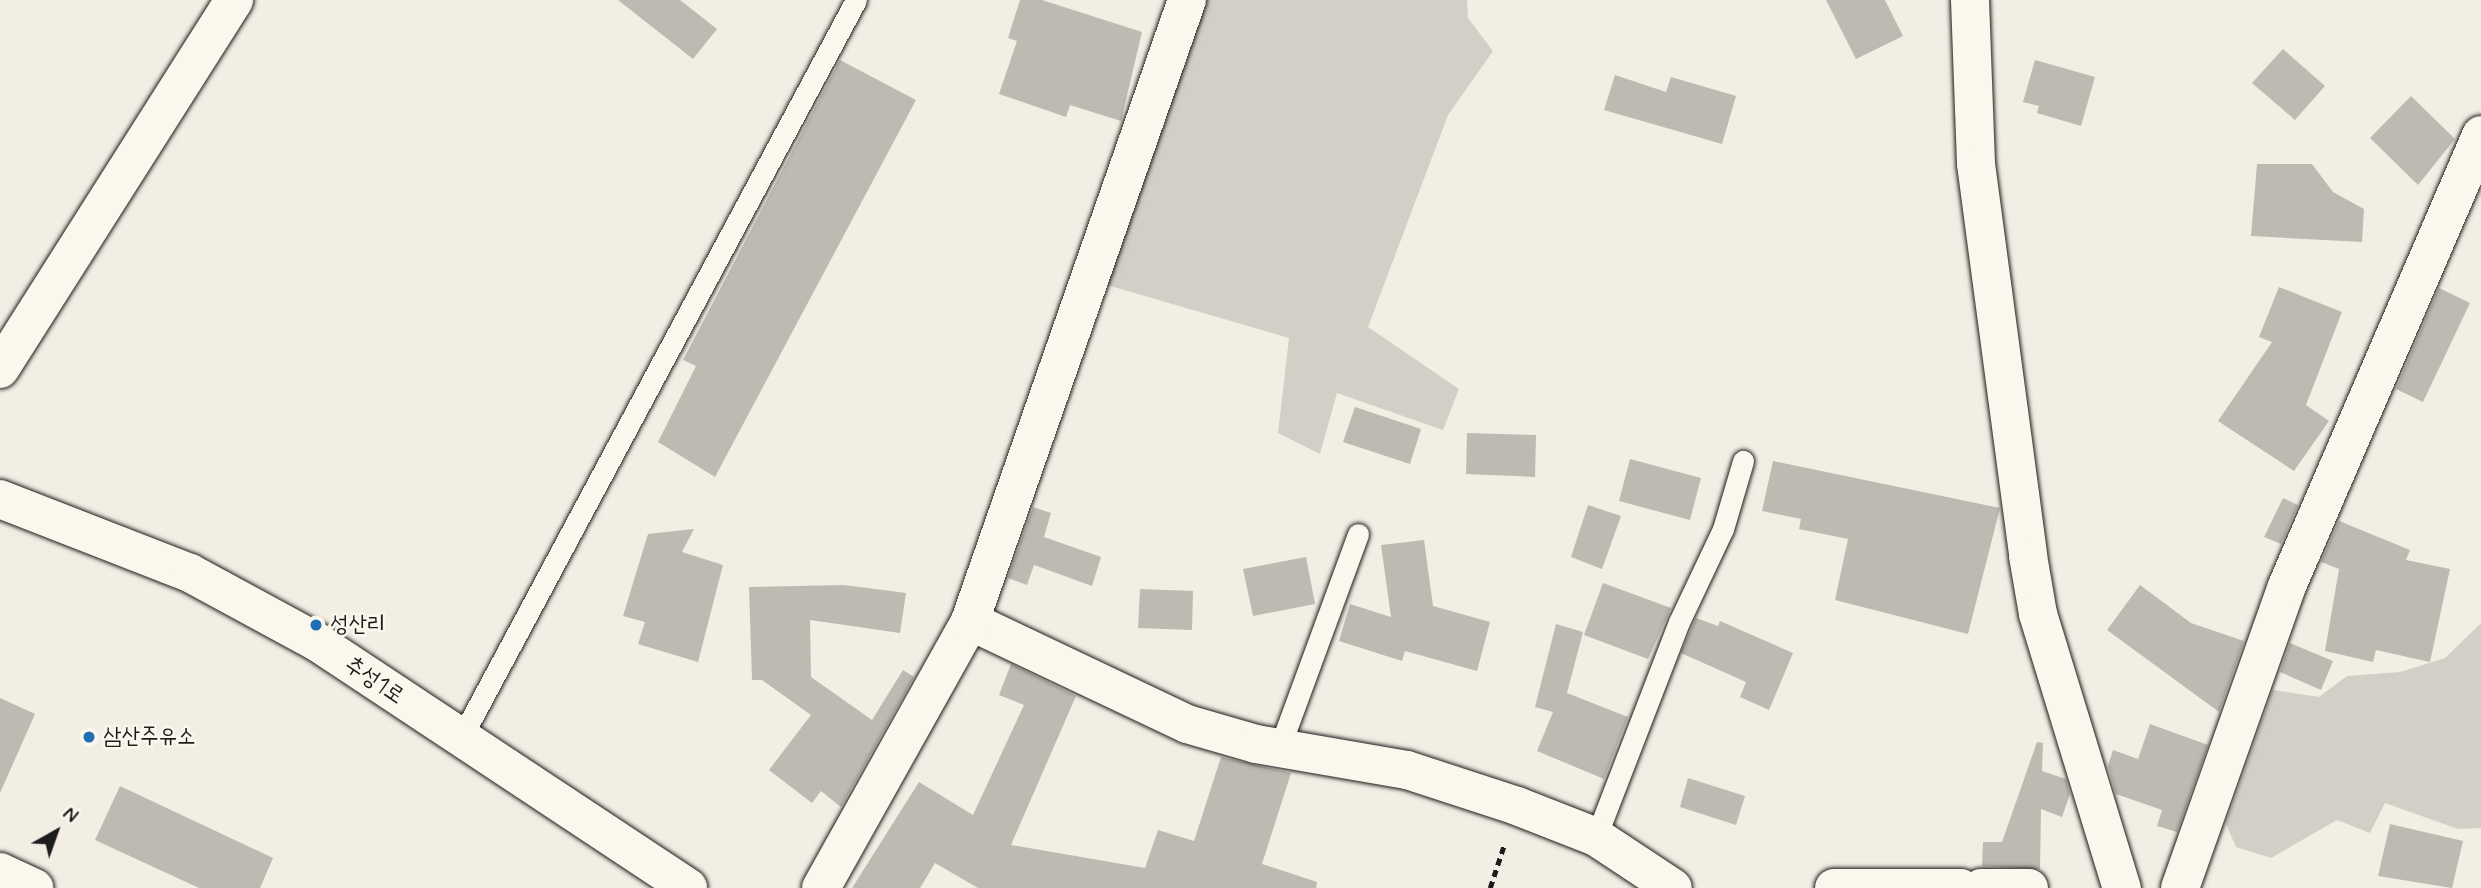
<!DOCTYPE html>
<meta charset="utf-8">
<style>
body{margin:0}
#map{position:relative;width:2481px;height:888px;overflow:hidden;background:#f2eee4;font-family:Mynerve,"Poor Story",sans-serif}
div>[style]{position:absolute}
.green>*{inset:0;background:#d2cfc6}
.building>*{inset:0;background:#bdbab1}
.path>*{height:4.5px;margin-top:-2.25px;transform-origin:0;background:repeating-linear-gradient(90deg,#1c1c1c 0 7px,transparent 0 12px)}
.roads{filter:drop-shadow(0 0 2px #1c1c1c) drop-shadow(0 0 2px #1c1c1c)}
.service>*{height:21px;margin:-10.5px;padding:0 10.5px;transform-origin:10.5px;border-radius:10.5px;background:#fbf7ec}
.minor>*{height:38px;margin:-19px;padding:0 19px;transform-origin:19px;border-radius:19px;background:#fbf7ec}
.tertiary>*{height:38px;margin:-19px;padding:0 19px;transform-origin:19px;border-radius:19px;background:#fbf7ec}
.primary>*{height:38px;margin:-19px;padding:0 19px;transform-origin:19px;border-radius:19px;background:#fbf7ec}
.dots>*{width:19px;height:19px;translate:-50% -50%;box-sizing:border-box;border:4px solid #fbf7ec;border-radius:50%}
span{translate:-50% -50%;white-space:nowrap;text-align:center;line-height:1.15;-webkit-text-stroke:5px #fbf7ec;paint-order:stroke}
.poi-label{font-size:23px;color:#1c1c1c}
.left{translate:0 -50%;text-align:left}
.street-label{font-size:23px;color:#1c1c1c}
.north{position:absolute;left:21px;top:797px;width:70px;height:70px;-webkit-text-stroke:5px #fbf7ec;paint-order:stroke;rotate:40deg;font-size:19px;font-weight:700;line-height:28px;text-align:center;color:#1c1c1c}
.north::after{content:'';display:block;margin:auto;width:24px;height:32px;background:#1c1c1c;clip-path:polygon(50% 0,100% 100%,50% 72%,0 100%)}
</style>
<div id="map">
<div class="green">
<div style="clip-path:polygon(1199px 0,1467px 0,1468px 18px,1493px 51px,1448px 115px,1368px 327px,1459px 389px,1443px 430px,1337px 393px,1320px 454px,1278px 433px,1289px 338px,1100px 283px)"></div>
<div style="clip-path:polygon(2481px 623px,2481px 828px,2458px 829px,2385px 803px,2370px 833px,2337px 820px,2271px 858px,2236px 847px,2226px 824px,2273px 690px,2319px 697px,2347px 676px,2400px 672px,2445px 658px)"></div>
</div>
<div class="building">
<div style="clip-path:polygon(618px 0,680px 0,717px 29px,693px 59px)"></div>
<div style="clip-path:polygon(1020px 0,1042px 0,1142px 32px,1121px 121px,1070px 105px,1066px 117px,999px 94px,1017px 41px,1008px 38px)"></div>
<div style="clip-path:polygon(1826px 0,1885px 0,1903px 36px,1856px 59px)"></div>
<div style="clip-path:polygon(2283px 49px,2325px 86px,2295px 120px,2252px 83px)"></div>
<div style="clip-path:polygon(840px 60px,916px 100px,715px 477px,658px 442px,696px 366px,683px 360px)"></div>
<div style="clip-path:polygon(2035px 60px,2095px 77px,2081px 126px,2037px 113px,2039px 106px,2023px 102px)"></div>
<div style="clip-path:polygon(1615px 75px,1666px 92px,1671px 77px,1736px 96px,1722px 144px,1604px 110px)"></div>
<div style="clip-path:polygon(2411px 96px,2455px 139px,2418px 185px,2370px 138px)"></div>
<div style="clip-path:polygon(2257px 164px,2312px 164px,2333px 192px,2364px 209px,2362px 242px,2251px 236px)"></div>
<div style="clip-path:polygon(2279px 287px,2342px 312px,2306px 405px,2329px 421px,2294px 471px,2218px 421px,2272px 342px,2259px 337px)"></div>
<div style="clip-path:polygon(2439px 288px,2470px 303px,2423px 402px,2396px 389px)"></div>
<div style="clip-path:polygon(1355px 407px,1421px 429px,1410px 464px,1343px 442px)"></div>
<div style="clip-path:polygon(1467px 433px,1536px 435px,1535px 477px,1466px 474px)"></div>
<div style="clip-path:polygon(1630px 459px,1701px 478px,1690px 520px,1619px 501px)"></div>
<div style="clip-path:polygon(1773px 461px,2000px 508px,1968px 634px,1835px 600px,1848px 539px,1799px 529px,1801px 519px,1762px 511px)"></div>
<div style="clip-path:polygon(2283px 498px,2298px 505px,2281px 544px,2264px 537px)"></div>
<div style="clip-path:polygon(1588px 505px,1621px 516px,1602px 569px,1571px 557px)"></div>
<div style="clip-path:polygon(1033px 507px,1051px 513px,1044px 537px,1101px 557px,1092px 586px,1034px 565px,1027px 585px,1008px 578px)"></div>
<div style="clip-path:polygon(2339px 521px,2410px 550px,2406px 560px,2450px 569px,2430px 662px,2376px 650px,2373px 662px,2325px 651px,2339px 569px,2321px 562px)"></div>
<div style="clip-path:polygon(694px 529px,682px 552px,723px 565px,698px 662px,638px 644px,645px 622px,623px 616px,648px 534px)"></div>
<div style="clip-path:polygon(1424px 540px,1433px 606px,1490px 622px,1477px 671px,1405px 651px,1402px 661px,1339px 641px,1350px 604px,1391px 617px,1381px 545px)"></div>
<div style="clip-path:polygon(1306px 557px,1315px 604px,1253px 616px,1243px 569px)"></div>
<div style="clip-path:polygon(1603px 583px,1671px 608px,1648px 659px,1584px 635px)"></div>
<div style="clip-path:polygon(844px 585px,906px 593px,900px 633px,810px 620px,811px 677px,872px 720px,903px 670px,914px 677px,841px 807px,821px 791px,812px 803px,769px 770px,811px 715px,762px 680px,752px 680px,749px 587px)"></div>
<div style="clip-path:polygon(2140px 585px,2191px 623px,2244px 641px,2219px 712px,2107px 630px)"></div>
<div style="clip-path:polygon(1140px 589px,1193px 591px,1192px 630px,1138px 628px)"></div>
<div style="clip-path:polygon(1696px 618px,1718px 626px,1720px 621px,1793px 653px,1769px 710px,1740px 697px,1746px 682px,1681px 653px)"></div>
<div style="clip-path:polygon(1556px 624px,1583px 632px,1567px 693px,1628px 717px,1604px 779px,1537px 751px,1553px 712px,1535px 707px)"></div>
<div style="clip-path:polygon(2290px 643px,2333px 661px,2321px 690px,2280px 672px)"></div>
<div style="clip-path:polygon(1011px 664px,1076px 696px,1011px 845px,1145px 868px,1158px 830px,1194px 841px,1221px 757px,1291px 773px,1262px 864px,1317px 882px,1316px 888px,978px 888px,935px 863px,920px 888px,852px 888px,919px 782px,973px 815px,1024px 705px,999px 695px)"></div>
<div style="clip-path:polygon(0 698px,35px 714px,0 793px)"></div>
<div style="clip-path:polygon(2150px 724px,2208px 745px,2177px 832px,2157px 826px,2162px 810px,2116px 794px,2108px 766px,2113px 750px,2138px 759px)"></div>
<div style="clip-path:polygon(2037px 742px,2043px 743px,2042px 771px,2066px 779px,2070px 794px,2062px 817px,2041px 809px,2040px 869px,1982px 866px,1983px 842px,2002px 842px)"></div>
<div style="clip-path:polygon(1688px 778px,1745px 796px,1736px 825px,1680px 807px)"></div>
<div style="clip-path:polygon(120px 786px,273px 858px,260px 888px,199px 888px,95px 840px)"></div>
<div style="clip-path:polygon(2390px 824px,2463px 841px,2452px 888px,2378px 876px)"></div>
</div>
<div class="path">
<div style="left:1490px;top:888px;width:48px;rotate:-71.9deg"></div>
</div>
<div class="roads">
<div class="service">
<div style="left:460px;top:740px;width:839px;rotate:-61.85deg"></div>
<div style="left:1279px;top:749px;width:229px;rotate:-69.8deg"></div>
<div style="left:1596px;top:837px;width:230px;rotate:-68.9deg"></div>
<div style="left:1679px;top:622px;width:103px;rotate:-64.7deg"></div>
<div style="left:1723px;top:529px;width:71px;rotate:-73.6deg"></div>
</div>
<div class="minor">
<div style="left:1970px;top:0;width:164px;rotate:87.9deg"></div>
<div style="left:1976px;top:164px;width:395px;rotate:82.4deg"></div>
<div style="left:2028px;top:556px;width:59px;rotate:80.2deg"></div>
<div style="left:2038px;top:614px;width:287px;rotate:73deg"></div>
<div style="left:0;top:369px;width:437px;rotate:-57.6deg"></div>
<div style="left:970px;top:621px;width:240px;rotate:25.4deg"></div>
<div style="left:1187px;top:724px;width:72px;rotate:16.2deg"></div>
<div style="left:1256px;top:744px;width:153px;rotate:9.8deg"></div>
<div style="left:1407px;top:770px;width:116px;rotate:18.1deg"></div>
<div style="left:1517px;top:806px;width:85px;rotate:21.4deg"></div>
<div style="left:1596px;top:837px;width:92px;rotate:33.5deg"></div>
<div style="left:821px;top:888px;width:306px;rotate:-60.8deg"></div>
<div style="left:970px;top:621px;width:658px;rotate:-70.74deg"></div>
<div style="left:1834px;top:888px;width:127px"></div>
<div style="left:1981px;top:888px;width:48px"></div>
<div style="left:2180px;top:888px;width:320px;rotate:-70.5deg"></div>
<div style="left:2287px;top:586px;width:491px;rotate:-66.7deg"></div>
</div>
<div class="tertiary">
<div style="left:0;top:499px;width:204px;rotate:21.3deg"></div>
<div style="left:190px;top:573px;width:145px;rotate:28.5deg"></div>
<div style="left:317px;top:642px;width:445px;rotate:33.5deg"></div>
</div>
<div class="primary">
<div style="left:0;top:872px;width:38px;rotate:25deg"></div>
</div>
</div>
<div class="dots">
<div style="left:316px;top:625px;background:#1f6fb2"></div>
<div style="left:89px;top:737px;background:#1f6fb2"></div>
</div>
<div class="poi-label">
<span class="left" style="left:330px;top:625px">성산리</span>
<span class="left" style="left:103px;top:737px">삼산주유소</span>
</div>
<div class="street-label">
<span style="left:374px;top:681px;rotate:34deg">추성1로</span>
</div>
<div class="north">N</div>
</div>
